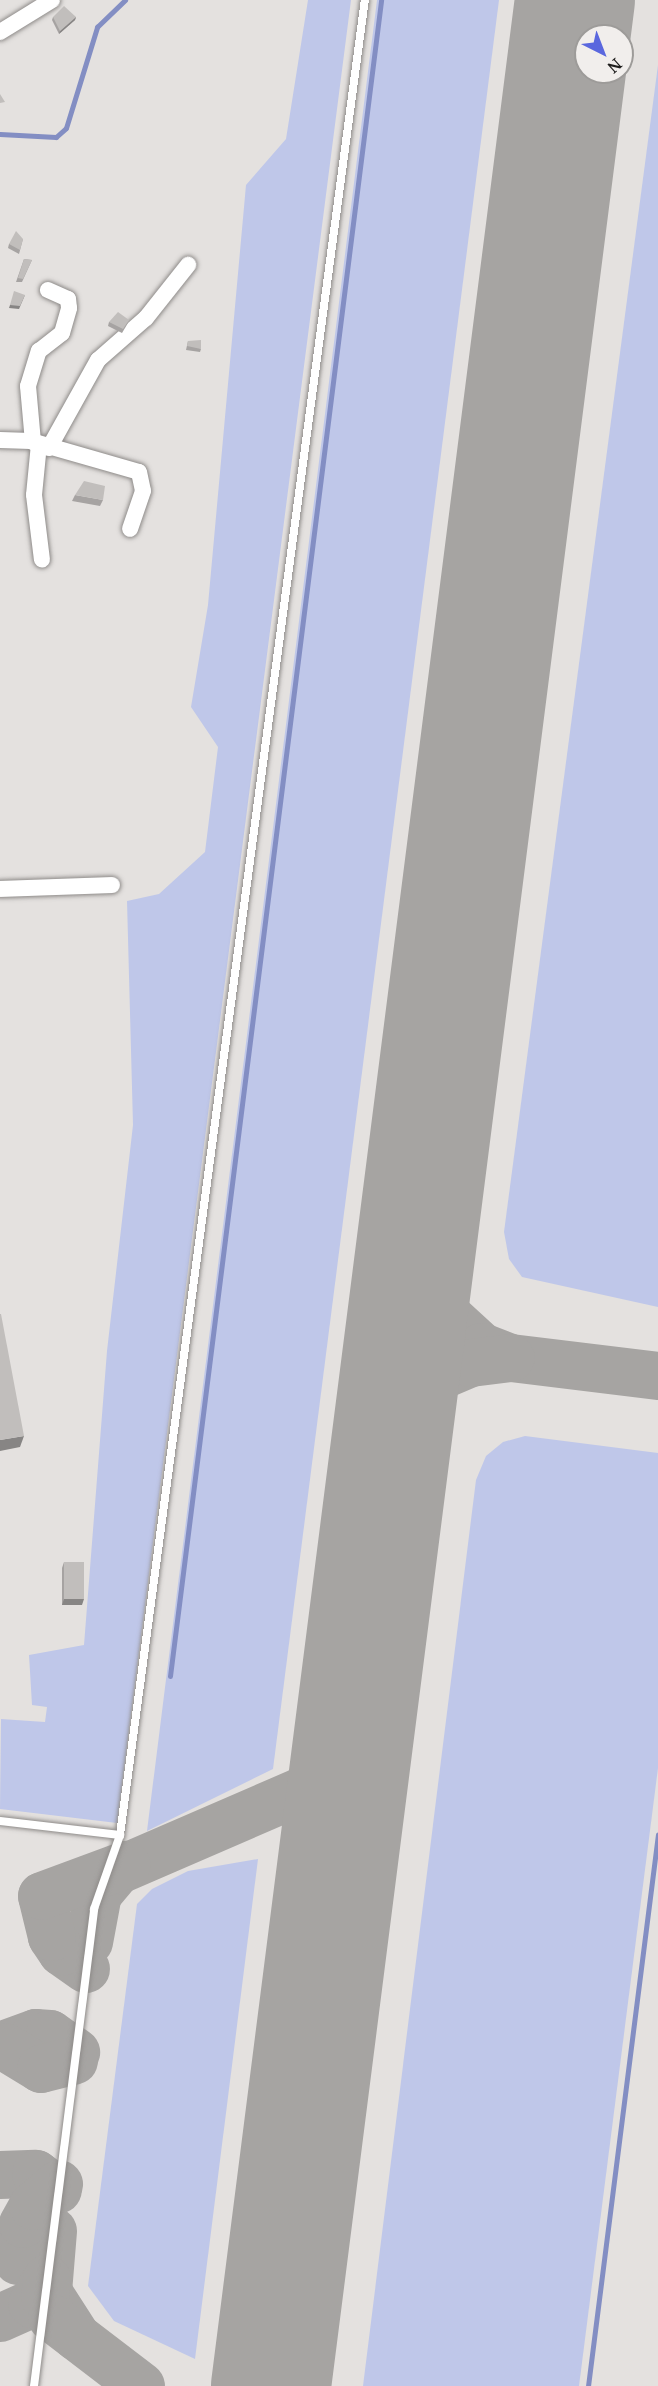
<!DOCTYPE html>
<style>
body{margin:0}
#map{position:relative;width:658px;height:2386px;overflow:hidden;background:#e4e1df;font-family:"Noto Serif",serif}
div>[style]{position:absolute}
.green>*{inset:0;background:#bfc7e9}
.stream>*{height:5px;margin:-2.5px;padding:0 2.5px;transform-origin:2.5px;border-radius:2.5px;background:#838ec3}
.taxiway>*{height:48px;margin:-24px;padding:0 24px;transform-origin:24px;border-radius:24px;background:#a6a4a2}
.runway>*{height:120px;margin:-60px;padding:0 60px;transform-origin:60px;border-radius:60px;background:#a6a4a2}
.roads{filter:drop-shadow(0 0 2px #8e8b89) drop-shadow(0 0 2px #8e8b89)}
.service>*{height:8px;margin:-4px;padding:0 4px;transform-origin:4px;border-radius:4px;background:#fff}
.minor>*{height:16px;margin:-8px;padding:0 8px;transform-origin:8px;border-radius:8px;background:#fff}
.wall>*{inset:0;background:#a6a3a2}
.shaded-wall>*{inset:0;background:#878584}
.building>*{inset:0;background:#c1bebc}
span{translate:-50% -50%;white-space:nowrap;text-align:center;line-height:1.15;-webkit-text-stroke:5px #f1eeec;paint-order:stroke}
.north{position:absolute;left:574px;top:24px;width:60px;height:60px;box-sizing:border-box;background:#f1eeec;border:2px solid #9d9b99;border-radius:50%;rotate:138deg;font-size:16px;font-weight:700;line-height:24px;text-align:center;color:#1f1e1d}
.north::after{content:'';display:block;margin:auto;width:21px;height:27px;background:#5a67de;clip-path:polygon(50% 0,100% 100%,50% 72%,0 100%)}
</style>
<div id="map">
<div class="green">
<div style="clip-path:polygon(308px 0,351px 0,117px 1823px,0 1809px,1px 1719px,45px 1722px,47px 1707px,32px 1705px,29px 1655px,84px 1645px,107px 1351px,133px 1125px,127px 901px,159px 894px,205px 852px,218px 747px,191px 707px,208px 605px,246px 185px,286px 139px)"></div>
<div style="clip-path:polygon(377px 0,499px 0,273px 1769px,147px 1831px)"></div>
<div style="clip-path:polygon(658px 65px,658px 1307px,522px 1277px,509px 1259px,504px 1232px)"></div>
<div style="clip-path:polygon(525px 1436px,658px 1453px,658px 1768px,579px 2386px,363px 2386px,476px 1480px,486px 1456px,503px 1442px)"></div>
<div style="clip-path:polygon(258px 1859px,195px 2359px,114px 2321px,88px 2286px,137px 1904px,152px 1889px,188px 1871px)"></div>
</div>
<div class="stream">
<div style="left:0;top:134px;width:56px;rotate:3.1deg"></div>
<div style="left:56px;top:137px;width:13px;rotate:-42deg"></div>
<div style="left:66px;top:128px;width:106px;rotate:-72.9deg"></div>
<div style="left:97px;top:27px;width:39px;rotate:-44deg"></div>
<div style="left:170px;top:1676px;width:1689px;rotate:-82.82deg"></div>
<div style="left:588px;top:2386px;width:556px;rotate:-82.77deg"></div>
</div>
<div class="taxiway">
<div style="left:569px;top:47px;width:53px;rotate:-62deg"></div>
<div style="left:418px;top:1239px;width:67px;rotate:75.3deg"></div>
<div style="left:435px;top:1304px;width:64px;rotate:42.5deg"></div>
<div style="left:482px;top:1347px;width:31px;rotate:21deg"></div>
<div style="left:511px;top:1358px;width:148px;rotate:7deg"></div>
<div style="left:393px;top:1434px;width:39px;rotate:-59deg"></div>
<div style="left:413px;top:1401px;width:40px;rotate:-41deg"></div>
<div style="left:443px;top:1375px;width:30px;rotate:-23deg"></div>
<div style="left:471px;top:1363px;width:40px;rotate:-7.1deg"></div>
<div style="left:89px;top:1942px;width:49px;rotate:-79.4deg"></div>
<div style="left:98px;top:1894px;width:30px;rotate:-50deg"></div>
<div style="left:117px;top:1871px;width:254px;rotate:-23.4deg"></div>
<div style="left:86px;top:1969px;width:29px;rotate:-145deg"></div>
<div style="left:62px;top:1952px;width:18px;rotate:-124deg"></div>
<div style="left:52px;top:1937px;width:42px;rotate:-103.7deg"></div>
<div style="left:42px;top:1896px;width:90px;rotate:-20.3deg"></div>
<div style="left:0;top:2046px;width:38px;rotate:-20deg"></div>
<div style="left:36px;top:2033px;width:14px;rotate:4deg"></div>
<div style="left:50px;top:2034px;width:32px;rotate:35deg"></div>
<div style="left:5px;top:2047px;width:42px;rotate:31.4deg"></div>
<div style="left:41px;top:2069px;width:34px;rotate:-14deg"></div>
<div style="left:0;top:2175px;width:36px;rotate:-2deg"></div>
<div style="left:36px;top:2174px;width:27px;rotate:36deg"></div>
<div style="left:53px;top:2231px;width:61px;rotate:94.7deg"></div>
<div style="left:48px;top:2292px;width:54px;rotate:57.2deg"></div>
<div style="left:18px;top:2261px;width:37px;rotate:-82deg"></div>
<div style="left:23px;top:2224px;width:21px;rotate:-61deg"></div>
<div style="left:33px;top:2206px;width:34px;rotate:-40deg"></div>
<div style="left:0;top:2318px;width:35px;rotate:-24deg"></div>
<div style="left:32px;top:2304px;width:29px;rotate:-59deg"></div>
<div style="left:47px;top:2279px;width:19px;rotate:96deg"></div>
<div style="left:52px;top:2318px;width:112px;rotate:37.4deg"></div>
</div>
<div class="runway">
<div style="left:271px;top:2386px;width:2405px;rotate:-82.74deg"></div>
</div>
<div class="roads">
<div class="service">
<div style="left:0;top:1821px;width:121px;rotate:6.7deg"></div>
<div style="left:34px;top:2386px;width:481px;rotate:-82.8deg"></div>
<div style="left:94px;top:1909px;width:78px;rotate:-70.6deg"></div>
<div style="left:120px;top:1835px;width:1851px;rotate:-82.4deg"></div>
</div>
<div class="minor">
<div style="left:0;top:32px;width:61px;rotate:-31.6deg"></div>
<div style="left:0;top:440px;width:31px;rotate:2deg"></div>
<div style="left:31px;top:441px;width:112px;rotate:16deg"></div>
<div style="left:139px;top:472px;width:19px;rotate:78deg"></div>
<div style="left:143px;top:491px;width:40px;rotate:108.9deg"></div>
<div style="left:33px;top:442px;width:56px;rotate:-95.1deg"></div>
<div style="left:28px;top:386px;width:37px;rotate:-73deg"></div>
<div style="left:39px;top:351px;width:29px;rotate:-38deg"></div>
<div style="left:62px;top:333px;width:26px;rotate:-74deg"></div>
<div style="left:69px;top:308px;width:9px;rotate:-96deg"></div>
<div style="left:68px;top:299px;width:22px;rotate:-156deg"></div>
<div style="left:39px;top:444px;width:51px;rotate:95.6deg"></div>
<div style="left:34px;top:495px;width:65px;rotate:83deg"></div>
<div style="left:49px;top:448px;width:101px;rotate:-60.9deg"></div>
<div style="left:98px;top:360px;width:64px;rotate:-41.2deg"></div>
<div style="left:146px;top:318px;width:68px;rotate:-51.6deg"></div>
<div style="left:0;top:889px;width:112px;rotate:-2deg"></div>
</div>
</div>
<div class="wall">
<div style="clip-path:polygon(53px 17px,76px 17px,75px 20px,59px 34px,52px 20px)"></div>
<div style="clip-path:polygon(23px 239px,19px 254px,8px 248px,9px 244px)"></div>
<div style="clip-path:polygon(24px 259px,32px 260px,22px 282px,16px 282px)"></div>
<div style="clip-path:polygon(109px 322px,128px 323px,122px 333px,108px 326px)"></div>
<div style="clip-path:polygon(188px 341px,201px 349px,200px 352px,186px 350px)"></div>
<div style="clip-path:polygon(75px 495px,103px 500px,100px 506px,72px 501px)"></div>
<div style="clip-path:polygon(64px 1562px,82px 1605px,62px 1605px,62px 1568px)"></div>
</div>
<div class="shaded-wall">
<div style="clip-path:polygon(76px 17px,75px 20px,59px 34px,60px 31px)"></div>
<div style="clip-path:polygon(25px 295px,19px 309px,9px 308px,10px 305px)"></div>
<div style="clip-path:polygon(24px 1436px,20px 1447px,0 1451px,0 1440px)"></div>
<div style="clip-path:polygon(64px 1599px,84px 1599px,82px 1605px,62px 1605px)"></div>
</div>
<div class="building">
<div style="clip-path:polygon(64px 6px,76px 17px,60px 31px,53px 17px)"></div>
<div style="clip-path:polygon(0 94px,5px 102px,0 103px)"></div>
<div style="clip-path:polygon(16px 231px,23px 239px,20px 250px,9px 244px)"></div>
<div style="clip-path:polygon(24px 259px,32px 260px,23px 279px,18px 278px)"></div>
<div style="clip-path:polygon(14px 291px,25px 295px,20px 306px,10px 305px)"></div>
<div style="clip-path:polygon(118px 312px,129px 320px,123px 329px,109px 322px)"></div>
<div style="clip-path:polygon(201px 340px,201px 349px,187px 346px,188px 341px)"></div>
<div style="clip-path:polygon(84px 481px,105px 486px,103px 500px,75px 495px)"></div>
<div style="clip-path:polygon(0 1314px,1px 1314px,24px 1436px,0 1440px)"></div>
<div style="clip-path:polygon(64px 1562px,84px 1562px,84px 1599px,64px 1599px)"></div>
</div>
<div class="north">N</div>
</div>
